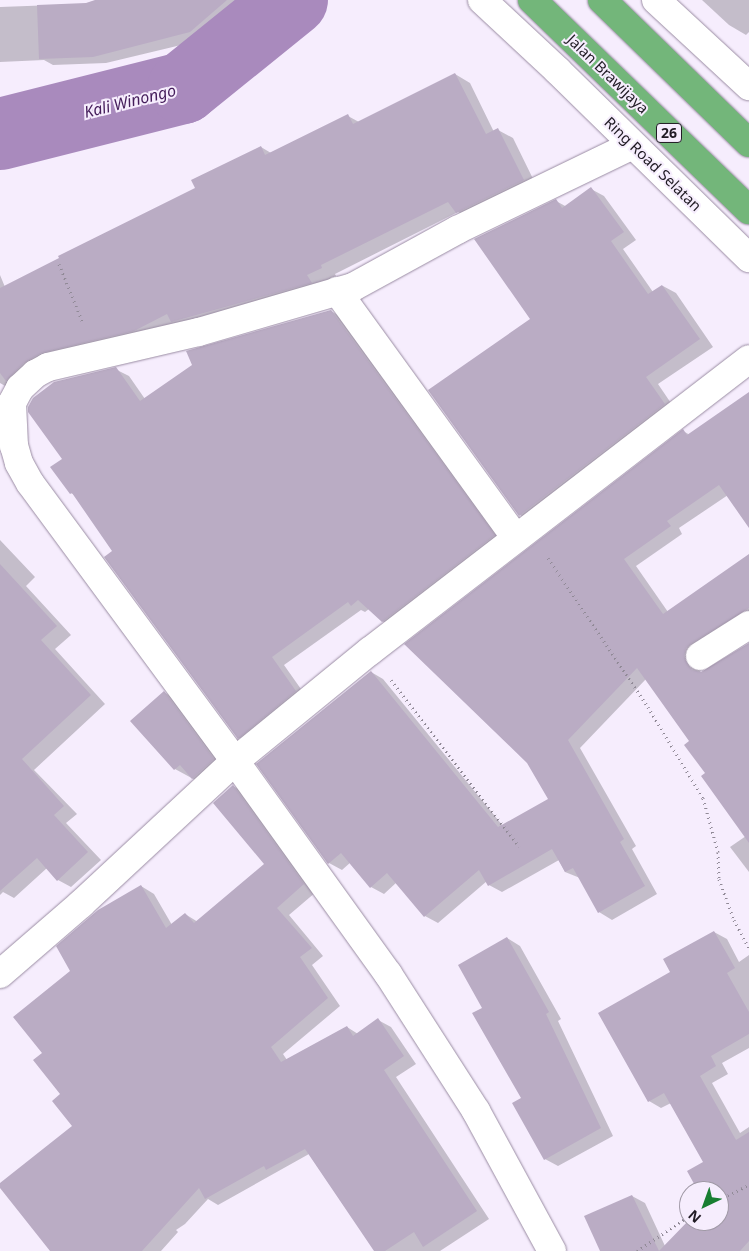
<!DOCTYPE html>
<style>
body{margin:0}
#map{position:relative;width:749px;height:1251px;overflow:hidden;background:#f6edfd;font-family:"Noto Sans",sans-serif}
div>[style]{position:absolute}
.shadow>*{inset:0;background:#0003}
.river>*{height:72px;margin:-36px;padding:0 36px;transform-origin:36px;border-radius:36px;background:#a98abd}
.building>*{inset:0;background:#baacc4}
.path>*{height:3px;margin-top:-1.5px;transform-origin:0;background:repeating-linear-gradient(90deg,#918a97 0 1px,transparent 0 5px)}
.roads{filter:drop-shadow(0 0 1px #9a8ca3) drop-shadow(0 0 1px #9a8ca3)}
.minor>*{height:28px;margin:-14px;padding:0 14px;transform-origin:14px;border-radius:14px;background:#fff}
.highway>*{height:28px;margin:-14px;padding:0 14px;transform-origin:14px;border-radius:14px;background:#73b67a}
span{translate:-50% -50%;white-space:nowrap;text-align:center;line-height:1.15;-webkit-text-stroke:4px #f6edfd;paint-order:stroke}
.shield-label span{padding:1px 4px;background:#f6edfd;border:1px solid;border-radius:4px;-webkit-text-stroke-width:0}
.shield-label{font-size:14px;color:#201b24;font-weight:700}
.street-label{font-size:15px;color:#201b24}
.water-label{font-size:16px;color:#451d5b;font-style:italic}
.north{position:absolute;left:679px;top:1181px;width:50px;height:50px;box-sizing:border-box;background:#f6edfd;border:1px solid #a099a6;border-radius:50%;rotate:222deg;font-size:14px;font-weight:700;line-height:20px;text-align:center;color:#201b24}
.north::after{content:'';display:block;margin:auto;width:18px;height:22px;background:#187e31;clip-path:polygon(50% 0,100% 100%,50% 72%,0 100%)}
</style>
<div id="map">
<div class="shadow">
<div style="clip-path:polygon(106px 0,247px 0,202px 40px,106px 63px,53px 65px,44px 60px,0 62px,0 7px,108px 3px)"></div>
<div style="clip-path:polygon(702px 0,749px 0,749px 32px,746px 35px,729px 25px)"></div>
<div style="clip-path:polygon(455px 74px,470px 83px,494px 132px,498px 130px,513px 138px,538px 189px,472px 221px,458px 212px,335px 274px,336px 276px,321px 284px,12px 390px,0 383px,0 275px,5px 287px,197px 189px,261px 147px,271px 153px,348px 116px,359px 122px)"></div>
<div style="clip-path:polygon(591px 189px,604px 196px,636px 240px,623px 249px,653px 292px,663px 286px,676px 293px,713px 347px,658px 384px,677px 412px,533px 523px,520px 515px,430px 391px,532px 320px,556px 201px,567px 207px)"></div>
<div style="clip-path:polygon(331px 311px,344px 319px,507px 543px,396px 629px,382px 621px,369px 609px,365px 612px,361px 610px,284px 665px,308px 699px,252px 745px,239px 738px,75px 495px,71px 493px,63px 459px,34px 398px,54px 383px,115px 369px,129px 376px,145px 399px)"></div>
<div style="clip-path:polygon(749px 394px,749px 526px,728px 495px,679px 528px,682px 534px,636px 566px,668px 612px,749px 555px,749px 621px,697px 664px,701px 673px,749px 645px,749px 872px,730px 847px,746px 836px,707px 774px,691px 742px,646px 679px,580px 748px,636px 846px,632px 849px,657px 894px,612px 920px,599px 912px,580px 878px,565px 872px,559px 860px,502px 892px,489px 885px,487px 881px,438px 923px,425px 916px,397px 882px,384px 894px,371px 887px,351px 862px,342px 870px,329px 863px,371px 672px,383px 679px,503px 826px,550px 800px,528px 762px,683px 431px,690px 435px)"></div>
<div style="clip-path:polygon(0 540px,35px 577px,26px 586px,71px 635px,55px 649px,105px 704px,34px 770px,77px 814px,66px 823px,101px 860px,71px 887px,58px 880px,47px 868px,14px 898px,3px 892px,0 895px)"></div>
<div style="clip-path:polygon(164px 692px,178px 701px,228px 768px,208px 787px,175px 769px,132px 722px)"></div>
<div style="clip-path:polygon(233px 786px,245px 793px,316px 892px,289px 915px,323px 956px,312px 965px,340px 1006px,283px 1054px,287px 1060px,347px 1027px,358px 1034px,378px 1020px,391px 1027px,416px 1064px,396px 1077px,489px 1219px,440px 1251px,375px 1251px,309px 1154px,218px 1205px,208px 1199px,185px 1224px,176px 1230px,178px 1232px,161px 1251px,51px 1251px,0 1186px,74px 1126px,44px 1053px,71px 971px,141px 886px,154px 894px,172px 925px,185px 914px,198px 922px,266px 864px)"></div>
<div style="clip-path:polygon(714px 932px,727px 939px,739px 962px,749px 955px,749px 1048px,722px 1063px,728px 1074px,712px 1083px,740px 1133px,749px 1127px,749px 1251px,601px 1251px,632px 1196px,645px 1203px,665px 1246px,719px 1221px,719px 1191px,700px 1191px,705px 1162px,671px 1103px,661px 1108px,649px 1101px,672px 973px)"></div>
<div style="clip-path:polygon(507px 938px,520px 946px,561px 1019px,558px 1021px,613px 1136px,558px 1166px,545px 1159px,523px 1098px,484px 1008px)"></div>
</div>
<div class="river">
<div style="left:0;top:134px;width:189px;rotate:-14.1deg"></div>
<div style="left:183px;top:88px;width:140px;rotate:-38.9deg"></div>
</div>
<div class="building">
<div style="clip-path:polygon(95px 0,227px 0,190px 32px,93px 57px,39px 59px,37px 5px,86px 3px)"></div>
<div style="clip-path:polygon(455px 73px,486px 134px,498px 128px,524px 180px,456px 213px,448px 202px,321px 265px,322px 268px,307px 275px,312px 283px,171px 322px,167px 314px,134px 331px,41px 353px,24px 363px,6px 381px,0 373px,0 288px,59px 258px,58px 256px,195px 188px,191px 180px,261px 146px,265px 155px,348px 114px,353px 124px)"></div>
<div style="clip-path:polygon(591px 187px,624px 232px,611px 241px,648px 294px,662px 285px,700px 339px,646px 377px,665px 404px,519px 516px,428px 390px,530px 319px,474px 239px,556px 199px,562px 208px)"></div>
<div style="clip-path:polygon(331px 310px,495px 535px,382px 622px,358px 600px,351px 606px,348px 602px,272px 657px,296px 691px,238px 739px,104px 557px,112px 551px,72px 493px,70px 494px,50px 467px,62px 459px,28px 412px,28px 407px,33px 398px,54px 382px,116px 367px,140px 401px,192px 365px,186px 351px)"></div>
<div style="clip-path:polygon(749px 392px,749px 528px,719px 485px,667px 521px,671px 526px,624px 559px,663px 614px,749px 554px,749px 608px,692px 643px,686px 648px,684px 656px,687px 664px,692px 670px,701px 672px,749px 643px,749px 843px,701px 776px,705px 773px,684px 745px,689px 741px,637px 668px,568px 740px,624px 839px,620px 842px,645px 886px,598px 913px,573px 868px,565px 872px,552px 849px,488px 886px,479px 870px,424px 917px,387px 873px,370px 888px,341px 853px,328px 864px,256px 764px,371px 671px,498px 827px,548px 799px,527px 763px,404px 644px,683px 429px,687px 435px)"></div>
<div style="clip-path:polygon(0 564px,57px 626px,41px 640px,91px 695px,22px 759px,64px 806px,54px 815px,88px 852px,57px 881px,37px 858px,0 891px)"></div>
<div style="clip-path:polygon(164px 691px,214px 759px,192px 779px,180px 765px,174px 770px,130px 721px)"></div>
<div style="clip-path:polygon(233px 785px,304px 884px,277px 908px,312px 948px,300px 957px,328px 998px,271px 1047px,281px 1062px,347px 1026px,353px 1036px,378px 1018px,404px 1056px,384px 1070px,477px 1211px,423px 1247px,414px 1232px,385px 1251px,374px 1251px,305px 1149px,266px 1170px,264px 1166px,205px 1199px,199px 1188px,142px 1251px,50px 1251px,0 1188px,0 1183px,72px 1126px,52px 1101px,60px 1094px,33px 1060px,42px 1053px,13px 1017px,70px 971px,56px 946px,98px 910px,141px 885px,166px 928px,185px 913px,194px 923px,264px 864px,213px 803px)"></div>
<div style="clip-path:polygon(714px 931px,735px 968px,727px 973px,749px 1012px,749px 1034px,711px 1056px,716px 1066px,700px 1076px,736px 1140px,749px 1132px,749px 1241px,740px 1251px,659px 1251px,689px 1220px,719px 1221px,719px 1191px,698px 1191px,687px 1171px,703px 1162px,664px 1093px,648px 1102px,598px 1013px,670px 972px,663px 959px)"></div>
<div style="clip-path:polygon(507px 937px,549px 1012px,546px 1014px,601px 1128px,544px 1160px,512px 1103px,521px 1098px,472px 1013px,482px 1008px,458px 965px)"></div>
<div style="clip-path:polygon(632px 1195px,659px 1251px,600px 1251px,584px 1216px)"></div>
</div>
<div class="path">
<div style="left:59px;top:264px;width:64px;rotate:67.9deg"></div>
<div style="left:548px;top:558px;width:179px;rotate:56.1deg"></div>
<div style="left:648px;top:707px;width:106px;rotate:58.9deg"></div>
<div style="left:703px;top:798px;width:56px;rotate:74.5deg"></div>
<div style="left:718px;top:852px;width:27px;rotate:88deg"></div>
<div style="left:719px;top:879px;width:44px;rotate:69.9deg"></div>
<div style="left:734px;top:920px;width:32px;rotate:62deg"></div>
<div style="left:391px;top:680px;width:210px;rotate:52.4deg"></div>
<div style="left:719px;top:1200px;width:34px;rotate:-27deg"></div>
<div style="left:637px;top:1251px;width:63px;rotate:-33.9deg"></div>
</div>
<div class="roads">
<div class="minor">
<div style="left:482px;top:0;width:103px;rotate:43deg"></div>
<div style="left:557px;top:70px;width:269px;rotate:44.4deg"></div>
<div style="left:656px;top:0;width:127px;rotate:42.8deg"></div>
<div style="left:337px;top:291px;width:305px;rotate:54.1deg"></div>
<div style="left:700px;top:656px;width:58px;rotate:-32.3deg"></div>
<div style="left:0;top:974px;width:107px;rotate:-40.8deg"></div>
<div style="left:81px;top:904px;width:210px;rotate:-42.9deg"></div>
<div style="left:235px;top:761px;width:174px;rotate:-39.2deg"></div>
<div style="left:370px;top:651px;width:478px;rotate:-37.6deg"></div>
<div style="left:552px;top:1251px;width:159px;rotate:-118.5deg"></div>
<div style="left:476px;top:1111px;width:163px;rotate:-122.7deg"></div>
<div style="left:388px;top:974px;width:262px;rotate:-125.7deg"></div>
<div style="left:235px;top:761px;width:345px;rotate:-126.4deg"></div>
<div style="left:30px;top:483px;width:23px;rotate:-119deg"></div>
<div style="left:19px;top:463px;width:18px;rotate:-106deg"></div>
<div style="left:14px;top:446px;width:43px;rotate:-92.7deg"></div>
<div style="left:12px;top:403px;width:17px;rotate:-62deg"></div>
<div style="left:20px;top:388px;width:21px;rotate:-43deg"></div>
<div style="left:35px;top:374px;width:15px;rotate:-28deg"></div>
<div style="left:48px;top:367px;width:155px;rotate:-13.1deg"></div>
<div style="left:199px;top:332px;width:160px;rotate:-16.3deg"></div>
<div style="left:353px;top:287px;width:119px;rotate:-28.7deg"></div>
<div style="left:457px;top:230px;width:195px;rotate:-25.8deg"></div>
</div>
<div class="highway">
<div style="left:532px;top:0;width:302px;rotate:44.1deg"></div>
<div style="left:602px;top:0;width:205px;rotate:44.2deg"></div>
</div>
</div>
<div class="shield-label">
<span style="left:669px;top:133px">26</span>
</div>
<div class="street-label">
<span style="left:608px;top:74px;rotate:44deg">Jalan Brawijaya</span>
<span style="left:653px;top:164px;rotate:44deg">Ring Road Selatan</span>
</div>
<div class="water-label">
<span style="left:130px;top:101px;rotate:-14deg">Kali Winongo</span>
</div>
<div class="north">N</div>
</div>
